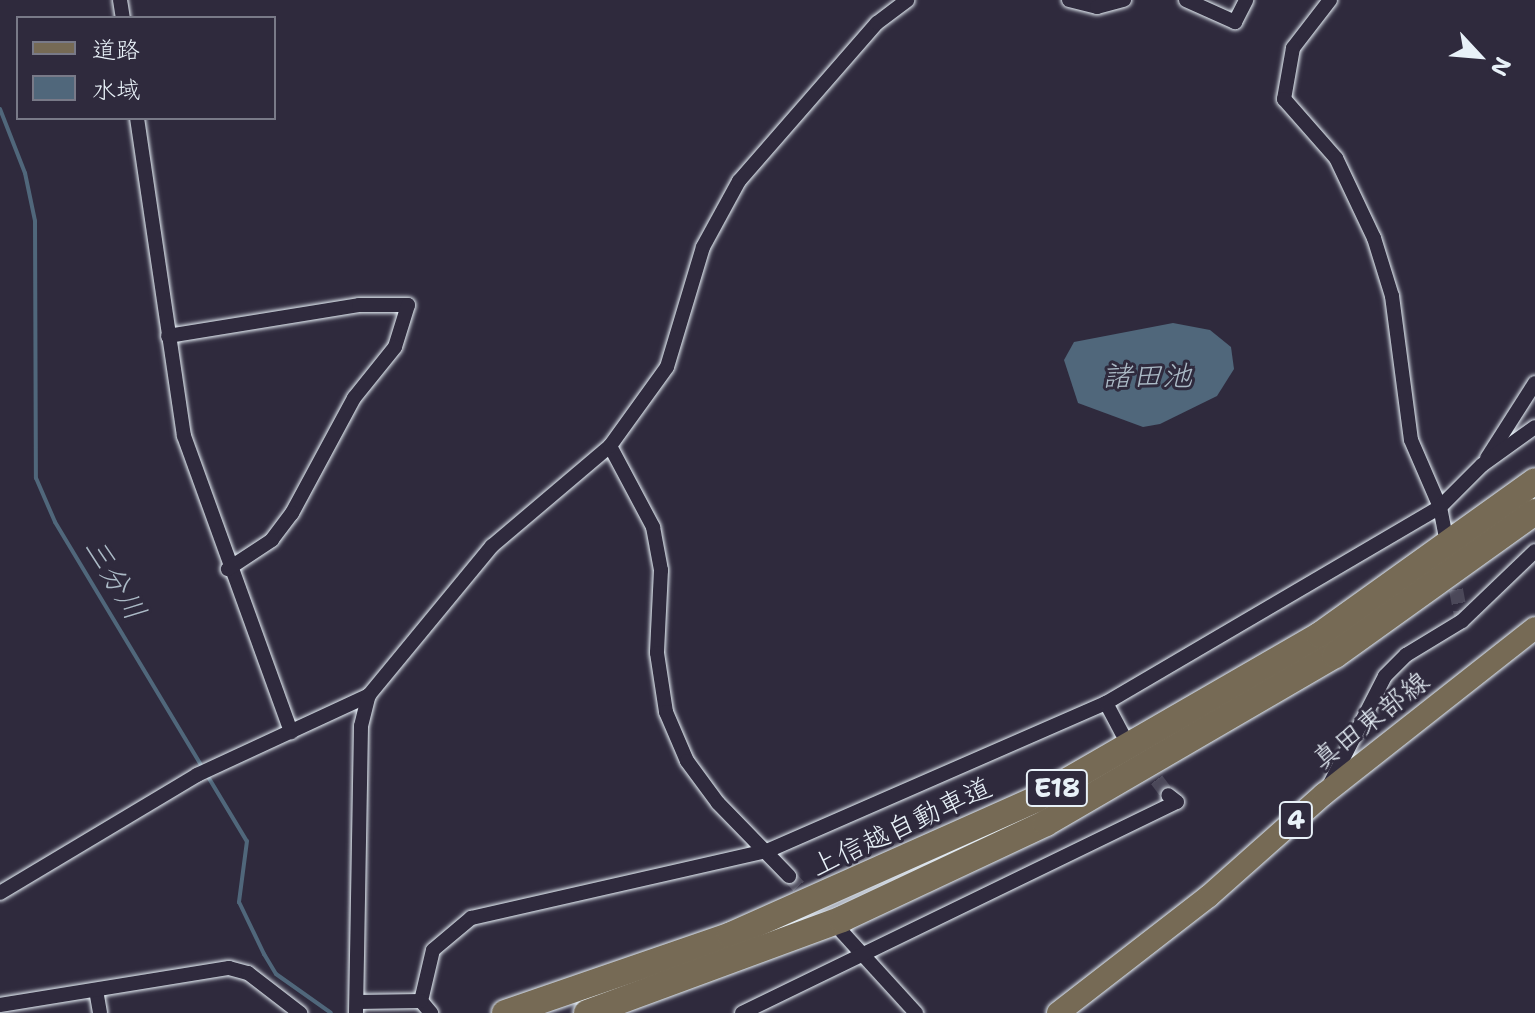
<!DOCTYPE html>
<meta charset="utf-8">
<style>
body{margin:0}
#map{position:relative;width:1535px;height:1013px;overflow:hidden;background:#2f2a3d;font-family:"Shantell Sans","Klee One",sans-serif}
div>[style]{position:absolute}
.water>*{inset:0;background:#50677b}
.stream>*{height:4px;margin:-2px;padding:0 2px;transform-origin:2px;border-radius:2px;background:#50677b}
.street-tunnel>*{height:14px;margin-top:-7px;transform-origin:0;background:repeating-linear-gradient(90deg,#4b4859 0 14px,transparent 0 21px)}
.roads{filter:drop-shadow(0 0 2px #e8f1f8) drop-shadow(0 0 2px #e8f1f8)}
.street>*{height:14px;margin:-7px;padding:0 7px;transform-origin:7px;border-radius:7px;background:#2f2a3d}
.primary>*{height:22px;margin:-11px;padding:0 11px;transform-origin:11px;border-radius:11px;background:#766a55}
.highway>*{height:26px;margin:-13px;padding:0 13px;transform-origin:13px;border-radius:13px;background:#766a55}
span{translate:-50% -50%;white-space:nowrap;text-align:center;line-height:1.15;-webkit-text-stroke:6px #2f2a3d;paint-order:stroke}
.shield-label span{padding:2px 6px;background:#2f2a3d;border:2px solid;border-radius:6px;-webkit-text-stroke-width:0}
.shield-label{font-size:26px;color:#e8f1f8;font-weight:700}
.street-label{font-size:28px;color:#e8f1f8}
.water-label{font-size:30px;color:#abbac6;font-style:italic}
.legend{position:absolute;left:16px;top:16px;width:260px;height:104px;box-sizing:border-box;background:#2f2a3d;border:2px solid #797a88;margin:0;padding:10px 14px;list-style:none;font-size:24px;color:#e8f1f8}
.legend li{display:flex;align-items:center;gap:16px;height:40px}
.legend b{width:40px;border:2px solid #797a88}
.north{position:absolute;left:1439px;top:16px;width:80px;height:80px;-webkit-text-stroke:6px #2f2a3d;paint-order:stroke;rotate:116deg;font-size:22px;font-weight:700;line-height:32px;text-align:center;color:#e8f1f8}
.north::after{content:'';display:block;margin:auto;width:28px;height:36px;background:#e8f1f8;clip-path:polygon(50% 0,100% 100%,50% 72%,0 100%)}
</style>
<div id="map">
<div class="water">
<div style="clip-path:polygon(1173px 323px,1210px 330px,1231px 347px,1234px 369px,1217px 396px,1160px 424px,1143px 427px,1078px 403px,1064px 360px,1074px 342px)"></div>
</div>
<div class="stream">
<div style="left:0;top:109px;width:69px;rotate:68.7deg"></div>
<div style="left:25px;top:173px;width:49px;rotate:78.2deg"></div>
<div style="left:35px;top:221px;width:257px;rotate:89.8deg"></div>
<div style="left:36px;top:478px;width:48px;rotate:66.6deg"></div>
<div style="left:55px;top:522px;width:372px;rotate:59deg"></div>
<div style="left:247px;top:841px;width:62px;rotate:97.5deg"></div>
<div style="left:239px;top:902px;width:58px;rotate:64.3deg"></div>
<div style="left:264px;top:954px;width:23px;rotate:59deg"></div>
<div style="left:276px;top:974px;width:67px;rotate:35.3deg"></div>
</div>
<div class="street-tunnel">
<div style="left:1452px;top:569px;width:53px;rotate:79.1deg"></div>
<div style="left:1144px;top:763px;width:40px;rotate:53deg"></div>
<div style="left:789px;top:876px;width:37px;rotate:47deg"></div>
</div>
<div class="roads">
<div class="street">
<div style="left:120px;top:0;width:18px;rotate:81deg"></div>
<div style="left:1069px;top:0;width:29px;rotate:14deg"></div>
<div style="left:1097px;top:7px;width:28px;rotate:-15deg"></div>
<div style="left:1186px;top:0;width:54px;rotate:24.2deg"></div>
<div style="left:1235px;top:22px;width:25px;rotate:-63deg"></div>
<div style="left:1330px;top:0;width:61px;rotate:127.6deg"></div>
<div style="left:1293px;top:48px;width:52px;rotate:100deg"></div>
<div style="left:1284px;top:99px;width:79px;rotate:48.6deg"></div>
<div style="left:1336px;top:158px;width:89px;rotate:64.6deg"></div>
<div style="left:1374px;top:238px;width:61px;rotate:72.8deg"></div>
<div style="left:1392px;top:296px;width:145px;rotate:82.5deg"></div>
<div style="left:1411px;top:440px;width:73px;rotate:66.6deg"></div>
<div style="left:1440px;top:507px;width:26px;rotate:79deg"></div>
<div style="left:137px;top:118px;width:321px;rotate:81.6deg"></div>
<div style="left:184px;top:436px;width:315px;rotate:70.1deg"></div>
<div style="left:168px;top:336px;width:193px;rotate:-9.2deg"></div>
<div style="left:359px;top:305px;width:49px"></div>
<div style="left:408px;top:305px;width:44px;rotate:107.2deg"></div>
<div style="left:395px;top:347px;width:65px;rotate:128.8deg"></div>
<div style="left:354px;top:398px;width:131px;rotate:118.3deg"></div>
<div style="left:292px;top:513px;width:34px;rotate:127deg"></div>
<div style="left:272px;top:540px;width:53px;rotate:146.6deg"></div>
<div style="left:610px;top:446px;width:92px;rotate:62deg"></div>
<div style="left:653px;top:527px;width:44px;rotate:79.5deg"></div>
<div style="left:661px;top:570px;width:83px;rotate:92.8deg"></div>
<div style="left:657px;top:653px;width:60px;rotate:81.3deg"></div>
<div style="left:666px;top:712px;width:53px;rotate:66.8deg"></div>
<div style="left:687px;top:761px;width:52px;rotate:53.6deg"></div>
<div style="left:718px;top:803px;width:102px;rotate:45.8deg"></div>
<div style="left:1487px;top:458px;width:89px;rotate:-57.4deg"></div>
<div style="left:1106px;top:703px;width:34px;rotate:62deg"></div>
<div style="left:1329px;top:786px;width:123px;rotate:-63deg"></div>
<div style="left:1385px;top:676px;width:30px;rotate:-45deg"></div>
<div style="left:1406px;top:655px;width:66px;rotate:-31.3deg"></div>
<div style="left:1462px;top:621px;width:101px;rotate:-43.8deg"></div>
<div style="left:0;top:893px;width:230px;rotate:-30.9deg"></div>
<div style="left:197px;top:775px;width:190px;rotate:-24.9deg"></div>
<div style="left:369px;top:695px;width:193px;rotate:-50.5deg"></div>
<div style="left:492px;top:546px;width:155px;rotate:-40.3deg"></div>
<div style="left:610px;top:446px;width:97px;rotate:-54.2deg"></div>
<div style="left:667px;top:367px;width:125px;rotate:-73.3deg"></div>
<div style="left:703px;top:247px;width:75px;rotate:-61.4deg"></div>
<div style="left:739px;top:181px;width:210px;rotate:-48.9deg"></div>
<div style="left:877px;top:23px;width:38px;rotate:-37deg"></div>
<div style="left:842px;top:932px;width:110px;rotate:47.6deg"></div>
<div style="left:96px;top:990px;width:23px;rotate:80deg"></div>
<div style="left:421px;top:1001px;width:52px;rotate:-76.8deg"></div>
<div style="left:433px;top:950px;width:50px;rotate:-40.1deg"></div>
<div style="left:471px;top:918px;width:303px;rotate:-12.8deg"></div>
<div style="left:767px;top:851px;width:370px;rotate:-23.6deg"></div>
<div style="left:1106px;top:703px;width:387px;rotate:-30.4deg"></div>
<div style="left:1440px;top:507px;width:59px;rotate:-45deg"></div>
<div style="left:1482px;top:465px;width:65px;rotate:-35.6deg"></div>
<div style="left:421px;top:1001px;width:16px;rotate:50deg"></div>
<div style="left:357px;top:1002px;width:64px;rotate:-0.9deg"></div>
<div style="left:0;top:1005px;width:232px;rotate:-9.2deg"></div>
<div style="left:229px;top:968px;width:20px;rotate:15deg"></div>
<div style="left:248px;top:973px;width:66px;rotate:37.6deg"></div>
<div style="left:356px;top:1013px;width:287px;rotate:-89deg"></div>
<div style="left:361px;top:726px;width:32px;rotate:-76deg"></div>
<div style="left:742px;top:1013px;width:483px;rotate:-25.9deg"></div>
<div style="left:1177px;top:802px;width:11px;rotate:-142deg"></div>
</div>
<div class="primary">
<div style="left:1058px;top:1013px;width:191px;rotate:-37.8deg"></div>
<div style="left:1209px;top:896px;width:154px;rotate:-41.6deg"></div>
<div style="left:1324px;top:794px;width:268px;rotate:-38.2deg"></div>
</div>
<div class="highway">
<div style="left:505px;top:1013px;width:239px;rotate:-19deg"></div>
<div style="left:731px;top:935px;width:334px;rotate:-24deg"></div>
<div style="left:1036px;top:799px;width:328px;rotate:-30deg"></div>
<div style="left:1320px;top:635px;width:264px;rotate:-35.6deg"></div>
<div style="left:587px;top:1013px;width:272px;rotate:-20.2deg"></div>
<div style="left:842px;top:919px;width:225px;rotate:-25.2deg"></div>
<div style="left:1046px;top:823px;width:334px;rotate:-30.2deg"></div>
<div style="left:1335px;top:655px;width:246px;rotate:-35.6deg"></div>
</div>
</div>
<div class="shield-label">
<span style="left:1057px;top:788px">E18</span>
<span style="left:1296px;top:820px">4</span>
</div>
<div class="street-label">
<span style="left:1370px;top:720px;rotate:-38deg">真田東部線</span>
<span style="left:901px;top:826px;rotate:-25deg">上信越自動車道</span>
</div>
<div class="water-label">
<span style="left:1147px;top:376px">諸田池</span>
<span style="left:115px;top:579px;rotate:59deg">三分川</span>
</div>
<ul class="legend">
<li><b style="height:10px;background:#766a55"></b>道路</li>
<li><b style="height:22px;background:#50677b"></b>水域</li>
</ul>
<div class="north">N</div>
</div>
